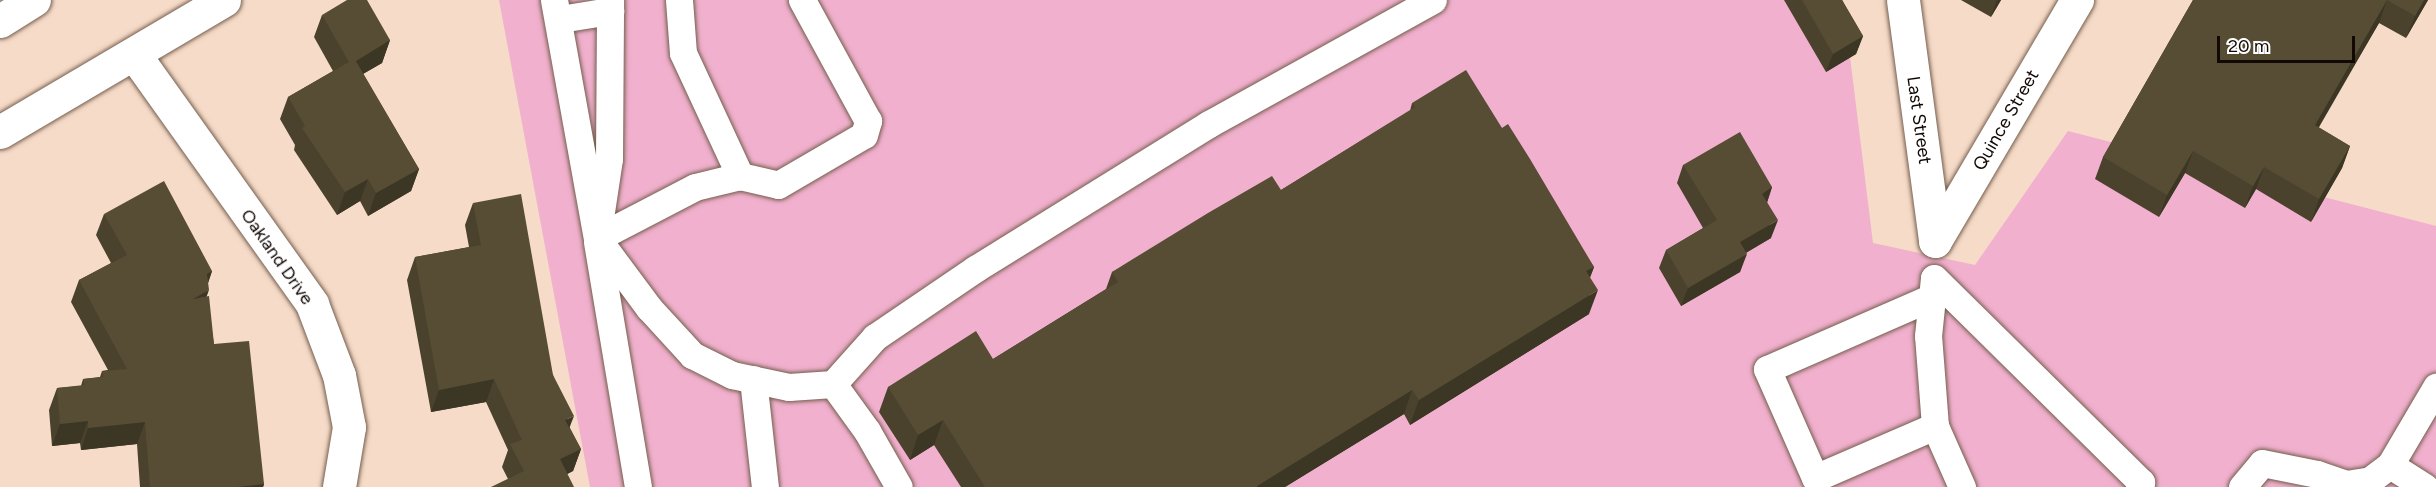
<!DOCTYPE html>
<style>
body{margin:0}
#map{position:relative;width:2436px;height:487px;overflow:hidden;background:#f6dbc8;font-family:Figtree,sans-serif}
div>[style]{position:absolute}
.green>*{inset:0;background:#f1b0cd}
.roads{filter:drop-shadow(0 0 2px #755e4e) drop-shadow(0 0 2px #755e4e)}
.service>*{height:27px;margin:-13.5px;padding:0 13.5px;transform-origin:13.5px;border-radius:13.5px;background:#fff}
.minor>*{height:33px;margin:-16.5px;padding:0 16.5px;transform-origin:16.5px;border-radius:16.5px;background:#fff}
.tertiary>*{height:33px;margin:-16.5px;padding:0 16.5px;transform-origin:16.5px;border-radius:16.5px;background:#fff}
.motorway>*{height:33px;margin:-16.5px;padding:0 16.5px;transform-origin:16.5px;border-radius:16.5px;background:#fff}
.wall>*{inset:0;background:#4a422d}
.shaded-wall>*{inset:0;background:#3c3624}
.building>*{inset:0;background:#564d34}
span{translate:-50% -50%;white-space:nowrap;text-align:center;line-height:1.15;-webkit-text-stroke:6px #fff;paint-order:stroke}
.street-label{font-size:18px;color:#120904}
.scale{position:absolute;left:2217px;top:36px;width:138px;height:27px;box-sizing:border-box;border:3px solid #120904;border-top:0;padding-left:8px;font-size:18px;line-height:21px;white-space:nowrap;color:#120904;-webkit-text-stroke:4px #fff;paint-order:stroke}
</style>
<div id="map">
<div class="green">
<div style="clip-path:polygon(499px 0,1843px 0,1873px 243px,1975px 265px,2068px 131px,2436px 226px,2436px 487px,590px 487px)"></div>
</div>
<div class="roads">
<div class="service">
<div style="left:554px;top:0;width:242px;rotate:79.8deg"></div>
<div style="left:597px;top:238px;width:80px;rotate:-81.4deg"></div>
<div style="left:609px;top:159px;width:159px;rotate:-89.6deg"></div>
<div style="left:679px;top:0;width:53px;rotate:85.7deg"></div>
<div style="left:683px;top:53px;width:136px;rotate:65.1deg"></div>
<div style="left:560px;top:19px;width:51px;rotate:-9.1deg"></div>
<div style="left:597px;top:238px;width:110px;rotate:-27.5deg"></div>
<div style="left:695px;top:187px;width:46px;rotate:-13.7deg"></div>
<div style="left:740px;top:176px;width:39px;rotate:13deg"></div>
<div style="left:778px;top:185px;width:99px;rotate:-30.2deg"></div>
<div style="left:864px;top:135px;width:15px;rotate:-74deg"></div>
<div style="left:868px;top:121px;width:138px;rotate:-118.6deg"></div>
<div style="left:597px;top:238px;width:87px;rotate:53.4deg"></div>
<div style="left:649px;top:308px;width:64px;rotate:47.5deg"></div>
<div style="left:692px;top:355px;width:45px;rotate:26.6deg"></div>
<div style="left:732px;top:375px;width:58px;rotate:11.9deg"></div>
<div style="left:789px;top:387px;width:44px;rotate:-3.9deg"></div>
<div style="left:833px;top:384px;width:58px;rotate:54.1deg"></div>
<div style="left:867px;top:431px;width:64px;rotate:60.3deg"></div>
<div style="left:597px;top:242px;width:248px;rotate:80.5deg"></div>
<div style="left:1932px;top:297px;width:180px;rotate:156.4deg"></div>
<div style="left:1767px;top:369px;width:119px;rotate:66.2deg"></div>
<div style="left:1815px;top:478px;width:131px;rotate:-23.4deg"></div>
<div style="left:753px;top:379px;width:109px;rotate:83.7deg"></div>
<div style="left:833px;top:384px;width:63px;rotate:-48.2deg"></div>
<div style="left:875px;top:337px;width:121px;rotate:-34.2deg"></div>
<div style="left:975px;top:269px;width:275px;rotate:-31.8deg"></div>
<div style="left:1209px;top:124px;width:256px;rotate:-29deg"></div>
<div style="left:2390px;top:465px;width:41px;rotate:32.2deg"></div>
<div style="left:1962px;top:487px;width:67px;rotate:-113.9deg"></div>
<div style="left:1935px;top:426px;width:90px;rotate:-94.4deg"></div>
<div style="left:1928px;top:336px;width:58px;rotate:-84.1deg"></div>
<div style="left:1934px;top:278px;width:291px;rotate:44.6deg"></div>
<div style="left:2141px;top:482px;width:5px;rotate:112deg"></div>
<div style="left:2242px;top:487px;width:31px;rotate:-50deg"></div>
<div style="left:2262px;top:463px;width:56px;rotate:11.3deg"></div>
<div style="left:2317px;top:474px;width:31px;rotate:19deg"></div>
<div style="left:2346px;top:484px;width:24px;rotate:-9deg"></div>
<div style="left:2370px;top:480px;width:25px;rotate:-37deg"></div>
<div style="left:2390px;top:465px;width:91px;rotate:-59.5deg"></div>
</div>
<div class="minor">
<div style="left:1903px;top:0;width:243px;rotate:82.4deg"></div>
<div style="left:134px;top:54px;width:307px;rotate:54.5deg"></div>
<div style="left:312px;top:304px;width:76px;rotate:69.2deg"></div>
<div style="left:339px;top:375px;width:53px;rotate:79.1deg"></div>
<div style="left:349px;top:427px;width:61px;rotate:99.5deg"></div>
<div style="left:1935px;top:241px;width:280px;rotate:-59.5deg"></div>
</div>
<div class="tertiary">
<div style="left:0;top:132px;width:260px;rotate:-30.5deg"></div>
</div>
<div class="motorway">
<div style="left:0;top:21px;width:40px;rotate:-32deg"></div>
</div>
</div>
<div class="wall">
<div style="clip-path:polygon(1784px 0,1842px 0,1863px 36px,1856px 54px,1826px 72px)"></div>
<div style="clip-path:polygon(1961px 0,2001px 0,1991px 17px)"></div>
<div style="clip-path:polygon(2193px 0,2428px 0,2406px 38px,2379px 23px,2318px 127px,2350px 146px,2342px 168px,2311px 222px,2256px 189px,2245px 208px,2185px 173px,2159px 217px,2095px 179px,2103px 157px)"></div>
<div style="clip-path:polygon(322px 15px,390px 40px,382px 63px,363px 74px,419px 169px,411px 191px,368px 216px,360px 201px,337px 215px,294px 150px,295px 145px,280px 119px,288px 97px,333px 71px,314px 37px)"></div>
<div style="clip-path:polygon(1412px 103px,1502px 128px,1594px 267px,1590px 277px,1589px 314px,1410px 425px,1404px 414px,1285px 487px,961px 487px,934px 445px,910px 460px,879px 412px,888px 387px,993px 359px,1106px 289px,1112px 272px,1281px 190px,1410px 111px)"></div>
<div style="clip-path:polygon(1683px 165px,1772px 187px,1767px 202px,1771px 238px,1746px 253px,1740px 272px,1681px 306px,1659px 268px,1666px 250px,1703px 228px,1677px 183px)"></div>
<div style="clip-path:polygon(473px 203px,553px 375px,570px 428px,581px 449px,573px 471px,567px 474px,508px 479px,502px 467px,508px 450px,486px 402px,431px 412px,407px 280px,415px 257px,469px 247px,465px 225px)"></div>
<div style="clip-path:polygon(104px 214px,212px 271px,208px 283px,206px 296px,214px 344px,264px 484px,263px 487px,140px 487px,137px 444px,81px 450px,80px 443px,52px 446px,49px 410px,57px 388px,81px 386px,83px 379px,100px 377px,102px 371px,108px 370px,71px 302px,79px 280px,111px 263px,96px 235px)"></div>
</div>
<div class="shaded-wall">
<div style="clip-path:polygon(1997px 0,2001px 0,1991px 17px)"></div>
<div style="clip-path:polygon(2387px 0,2379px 23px,2307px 148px,2315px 125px)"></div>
<div style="clip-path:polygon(2424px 0,2428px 0,2406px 38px,2415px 16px)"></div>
<div style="clip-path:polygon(1863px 36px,1856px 54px,1826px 72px,1833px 54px)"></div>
<div style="clip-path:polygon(390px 40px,382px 63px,347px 83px,356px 61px)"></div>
<div style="clip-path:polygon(2350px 146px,2342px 168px,2311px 222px,2319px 199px)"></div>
<div style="clip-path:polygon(2193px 151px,2185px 173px,2159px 217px,2167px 195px)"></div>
<div style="clip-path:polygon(2264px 167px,2256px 189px,2245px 208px,2253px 186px)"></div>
<div style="clip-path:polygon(419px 169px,411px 191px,368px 216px,376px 193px)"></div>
<div style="clip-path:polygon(368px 179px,360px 201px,337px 215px,345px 192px)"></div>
<div style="clip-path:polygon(1772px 187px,1766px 206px,1762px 194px)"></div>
<div style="clip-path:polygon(1778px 220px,1771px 238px,1733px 260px,1740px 242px)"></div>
<div style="clip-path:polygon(1747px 254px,1740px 272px,1681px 306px,1688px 288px)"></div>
<div style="clip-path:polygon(1594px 267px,1585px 291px,1586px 271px)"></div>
<div style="clip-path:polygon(212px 271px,205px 292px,209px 290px,201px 312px,193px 299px,207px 274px)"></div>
<div style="clip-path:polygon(1598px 290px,1589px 314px,1410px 425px,1419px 400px)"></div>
<div style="clip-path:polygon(494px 379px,486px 402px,431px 412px,439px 390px)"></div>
<div style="clip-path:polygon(1412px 390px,1404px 414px,1285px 487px,1256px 487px,1257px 486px)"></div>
<div style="clip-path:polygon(574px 416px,565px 439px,565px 420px)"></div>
<div style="clip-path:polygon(943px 420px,934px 445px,910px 460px,918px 435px)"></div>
<div style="clip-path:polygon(88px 421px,80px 443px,52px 446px,60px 424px)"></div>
<div style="clip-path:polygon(145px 422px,137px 444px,81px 450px,88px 428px)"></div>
<div style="clip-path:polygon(581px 449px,573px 471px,552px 482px,560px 459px)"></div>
<div style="clip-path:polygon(264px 484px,263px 487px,237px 487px)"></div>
</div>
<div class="building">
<div style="clip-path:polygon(347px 0,367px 0,390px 40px,356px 61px,419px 169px,376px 193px,368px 179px,345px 192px,302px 128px,305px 126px,288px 97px,349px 62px,322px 15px)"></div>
<div style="clip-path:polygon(1802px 0,1842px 0,1863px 36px,1833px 54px)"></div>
<div style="clip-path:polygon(2193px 0,2424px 0,2415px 16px,2387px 0,2315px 125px,2350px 146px,2319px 199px,2264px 167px,2253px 186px,2193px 151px,2167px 195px,2103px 157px)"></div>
<div style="clip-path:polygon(1466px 70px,1502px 128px,1508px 124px,1530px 159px,1594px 267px,1586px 271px,1598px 290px,1419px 400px,1412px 390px,1257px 486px,1257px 487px,985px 487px,943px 420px,918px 435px,888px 387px,976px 331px,993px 359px,1118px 282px,1112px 272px,1208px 213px,1272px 176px,1281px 190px,1415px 107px,1412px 103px)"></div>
<div style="clip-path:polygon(1740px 132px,1772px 187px,1762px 194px,1778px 220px,1740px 242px,1747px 254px,1688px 288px,1666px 250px,1717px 220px,1683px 165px)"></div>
<div style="clip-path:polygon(164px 181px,212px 271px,207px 274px,209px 290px,193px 299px,209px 296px,214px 344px,249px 341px,264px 484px,237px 487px,150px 487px,145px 422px,88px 428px,88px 421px,60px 424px,57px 388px,84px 385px,83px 379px,103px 377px,102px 371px,127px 369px,79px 280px,127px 255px,104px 214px)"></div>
<div style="clip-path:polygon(521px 194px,553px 375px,574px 416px,565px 420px,581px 449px,560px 459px,574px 487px,491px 487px,524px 471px,510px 444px,522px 440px,494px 379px,439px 390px,415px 257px,481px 245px,473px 203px)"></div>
</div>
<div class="street-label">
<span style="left:1919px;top:120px;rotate:82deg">Last Street</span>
<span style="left:2006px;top:120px;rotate:-60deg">Quince Street</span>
<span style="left:277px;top:257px;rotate:55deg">Oakland Drive</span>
</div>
<div class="scale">20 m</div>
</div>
